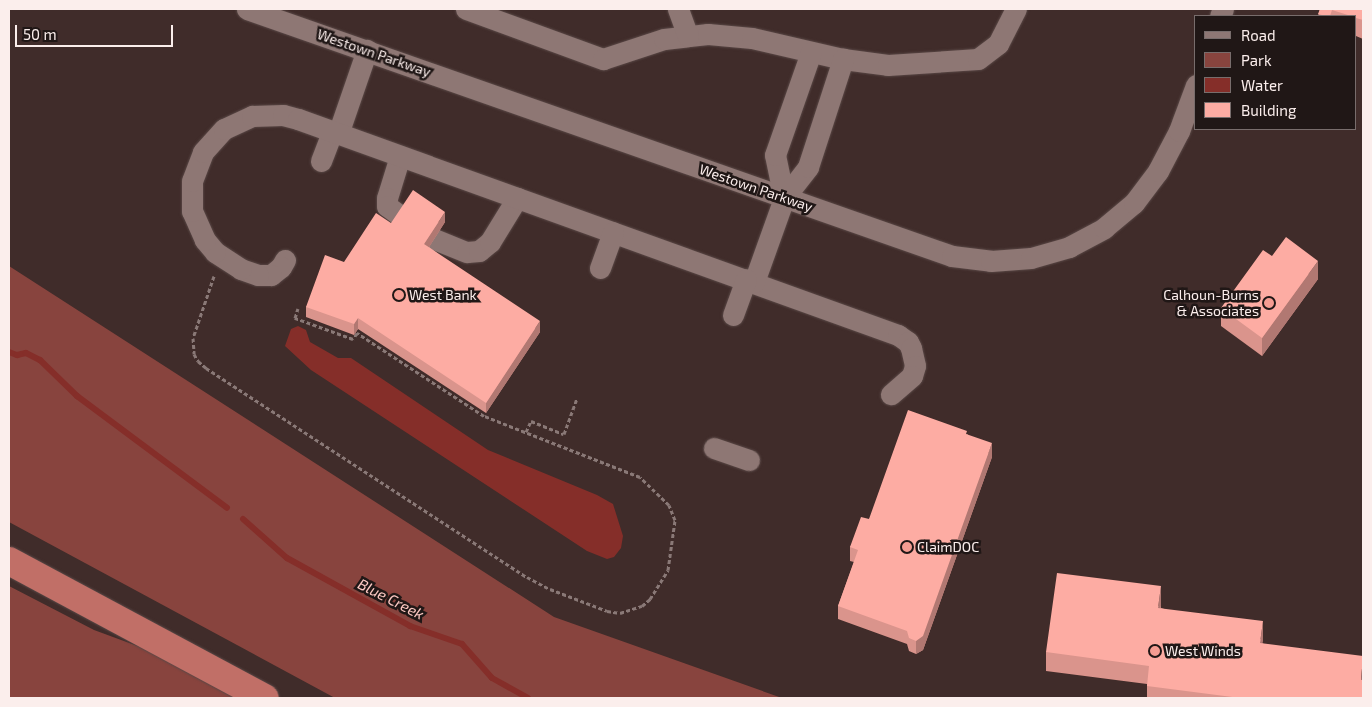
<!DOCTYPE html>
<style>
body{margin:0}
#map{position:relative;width:1372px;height:707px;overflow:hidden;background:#402c2a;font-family:"Exo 2",sans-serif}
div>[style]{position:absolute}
.green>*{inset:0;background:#88443e}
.water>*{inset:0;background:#852e29}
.stream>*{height:6px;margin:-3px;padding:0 3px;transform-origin:3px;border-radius:3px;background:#852e29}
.path>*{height:3px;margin-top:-1.5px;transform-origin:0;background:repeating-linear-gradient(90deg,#8a7977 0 4px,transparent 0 6.5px)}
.roads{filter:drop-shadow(0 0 1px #594846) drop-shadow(0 0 1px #594846)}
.minor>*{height:21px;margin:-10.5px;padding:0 10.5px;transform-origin:10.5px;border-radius:10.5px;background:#8e7774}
.highway>*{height:28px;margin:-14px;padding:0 14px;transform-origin:14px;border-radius:14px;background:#c16f67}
.wall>*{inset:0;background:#da948c}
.shaded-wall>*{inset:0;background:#b17872}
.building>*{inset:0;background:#fdaca3}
.dots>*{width:14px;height:14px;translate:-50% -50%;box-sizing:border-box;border:2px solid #201716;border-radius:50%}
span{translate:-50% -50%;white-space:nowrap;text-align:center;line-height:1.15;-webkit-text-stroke:5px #201716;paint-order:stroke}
.street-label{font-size:14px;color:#fbeeec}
.poi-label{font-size:14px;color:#fbeeec}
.left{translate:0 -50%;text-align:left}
.right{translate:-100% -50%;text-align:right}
.water-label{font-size:15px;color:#fdc9c3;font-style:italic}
.frame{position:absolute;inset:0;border:10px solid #fbeeec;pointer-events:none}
.legend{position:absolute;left:1194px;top:15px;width:162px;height:115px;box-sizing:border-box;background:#201716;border:1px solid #786d6c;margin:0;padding:6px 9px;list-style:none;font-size:15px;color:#fbeeec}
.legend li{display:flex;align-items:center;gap:10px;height:25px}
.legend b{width:25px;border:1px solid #786d6c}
.scale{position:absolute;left:15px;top:25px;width:158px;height:22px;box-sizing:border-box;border:2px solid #fbeeec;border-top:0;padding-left:6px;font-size:15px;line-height:18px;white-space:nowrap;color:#fbeeec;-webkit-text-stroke:4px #201716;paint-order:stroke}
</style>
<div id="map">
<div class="green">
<div style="clip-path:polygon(9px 266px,554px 617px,782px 698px,335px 698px,9px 522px)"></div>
<div style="clip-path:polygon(9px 586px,94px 630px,151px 651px,240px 698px,9px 698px)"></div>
</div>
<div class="water">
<div style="clip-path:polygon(298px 326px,306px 330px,310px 342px,338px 358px,351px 358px,488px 450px,597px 495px,613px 504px,623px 536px,621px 548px,614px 557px,607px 559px,587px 551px,311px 370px,285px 346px,291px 329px)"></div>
</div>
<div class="stream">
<div style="left:9px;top:352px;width:9px;rotate:21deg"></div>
<div style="left:17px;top:355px;width:9px;rotate:-13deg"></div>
<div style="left:26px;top:353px;width:16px;rotate:27deg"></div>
<div style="left:40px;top:360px;width:52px;rotate:44.2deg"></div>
<div style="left:77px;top:396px;width:187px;rotate:36.7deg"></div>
<div style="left:243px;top:519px;width:59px;rotate:41.6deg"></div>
<div style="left:287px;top:558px;width:141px;rotate:28.9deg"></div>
<div style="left:410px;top:626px;width:55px;rotate:19.1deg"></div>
<div style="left:462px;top:644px;width:45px;rotate:48.6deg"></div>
<div style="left:492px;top:678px;width:41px;rotate:29.1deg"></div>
</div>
<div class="path">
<div style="left:214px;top:276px;width:65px;rotate:108.7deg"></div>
<div style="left:193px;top:338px;width:16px;rotate:86deg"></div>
<div style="left:194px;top:354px;width:8px;rotate:60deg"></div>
<div style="left:198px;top:361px;width:11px;rotate:41deg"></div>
<div style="left:206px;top:368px;width:383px;rotate:33.1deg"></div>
<div style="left:527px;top:577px;width:26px;rotate:28deg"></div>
<div style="left:550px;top:589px;width:61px;rotate:21.1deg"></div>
<div style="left:607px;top:611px;width:13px;rotate:9deg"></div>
<div style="left:620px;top:613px;width:23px;rotate:-18deg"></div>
<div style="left:642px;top:606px;width:11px;rotate:-41deg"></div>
<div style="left:650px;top:599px;width:34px;rotate:-58deg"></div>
<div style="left:668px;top:570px;width:50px;rotate:-82deg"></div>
<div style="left:675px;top:520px;width:16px;rotate:-112deg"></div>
<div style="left:669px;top:505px;width:40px;rotate:-136deg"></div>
<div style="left:640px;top:477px;width:168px;rotate:-158.6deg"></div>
<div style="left:484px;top:416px;width:152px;rotate:-146.8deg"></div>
<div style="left:357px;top:333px;width:7px;rotate:124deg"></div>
<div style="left:353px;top:339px;width:62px;rotate:-160.1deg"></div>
<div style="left:295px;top:318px;width:10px;rotate:-73deg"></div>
<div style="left:526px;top:432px;width:12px;rotate:-66deg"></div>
<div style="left:531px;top:421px;width:35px;rotate:22deg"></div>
<div style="left:564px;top:434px;width:38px;rotate:-70deg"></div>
</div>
<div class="roads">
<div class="minor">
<div style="left:247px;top:9px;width:747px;rotate:19.31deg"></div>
<div style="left:952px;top:256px;width:39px;rotate:7deg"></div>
<div style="left:991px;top:261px;width:40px;rotate:-4.3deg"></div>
<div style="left:1031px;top:258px;width:40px;rotate:-16deg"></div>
<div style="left:1069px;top:247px;width:40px;rotate:-28deg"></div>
<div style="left:1104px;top:228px;width:39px;rotate:-40deg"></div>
<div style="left:1134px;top:203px;width:40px;rotate:-53deg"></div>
<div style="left:1158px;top:171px;width:45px;rotate:-62.3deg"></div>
<div style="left:1179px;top:131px;width:49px;rotate:-69.7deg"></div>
<div style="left:466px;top:9px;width:146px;rotate:20.1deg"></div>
<div style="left:603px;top:59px;width:64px;rotate:-18.2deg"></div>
<div style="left:664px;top:39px;width:44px;rotate:-6.5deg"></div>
<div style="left:708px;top:34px;width:44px;rotate:5.2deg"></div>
<div style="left:752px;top:38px;width:93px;rotate:13deg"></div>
<div style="left:843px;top:59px;width:45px;rotate:7.6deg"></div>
<div style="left:888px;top:65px;width:90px;rotate:-3.8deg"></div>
<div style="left:978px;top:59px;width:25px;rotate:-37deg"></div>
<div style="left:998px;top:44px;width:39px;rotate:-63deg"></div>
<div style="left:678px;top:9px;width:29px;rotate:70deg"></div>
<div style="left:1220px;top:16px;width:8px;rotate:-67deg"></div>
<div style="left:338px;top:134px;width:89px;rotate:-71deg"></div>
<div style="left:400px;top:156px;width:44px;rotate:107.2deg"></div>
<div style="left:387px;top:198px;width:8px;rotate:90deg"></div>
<div style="left:387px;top:206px;width:19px;rotate:36deg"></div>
<div style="left:321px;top:161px;width:31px;rotate:-69deg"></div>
<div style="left:784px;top:198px;width:44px;rotate:-101.8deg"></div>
<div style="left:775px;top:155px;width:109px;rotate:-70.7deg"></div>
<div style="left:434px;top:239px;width:35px;rotate:22deg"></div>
<div style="left:467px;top:252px;width:12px;rotate:-5deg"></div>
<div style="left:479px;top:251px;width:14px;rotate:-39deg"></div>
<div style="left:490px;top:242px;width:52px;rotate:-58.5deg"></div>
<div style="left:285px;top:260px;width:8px;rotate:120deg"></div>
<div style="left:281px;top:267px;width:13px;rotate:141deg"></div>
<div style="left:271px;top:275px;width:13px;rotate:180deg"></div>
<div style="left:258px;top:275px;width:18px;rotate:-161deg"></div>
<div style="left:241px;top:269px;width:31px;rotate:-147deg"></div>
<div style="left:215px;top:252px;width:16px;rotate:-130deg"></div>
<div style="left:205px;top:240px;width:32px;rotate:-114deg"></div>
<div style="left:192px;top:211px;width:30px;rotate:-90deg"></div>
<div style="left:192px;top:181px;width:31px;rotate:-69deg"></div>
<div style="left:203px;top:152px;width:31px;rotate:-48deg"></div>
<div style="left:224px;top:129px;width:31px;rotate:-25deg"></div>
<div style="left:252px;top:116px;width:31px;rotate:-2deg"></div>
<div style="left:283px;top:115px;width:16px;rotate:15deg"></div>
<div style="left:298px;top:119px;width:638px;rotate:19.8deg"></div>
<div style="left:898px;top:335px;width:12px;rotate:35deg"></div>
<div style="left:908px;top:342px;width:7px;rotate:63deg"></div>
<div style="left:911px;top:348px;width:18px;rotate:77deg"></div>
<div style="left:915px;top:366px;width:10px;rotate:107deg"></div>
<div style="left:912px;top:376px;width:28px;rotate:139deg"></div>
<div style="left:600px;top:268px;width:38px;rotate:-70deg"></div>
<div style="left:754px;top:282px;width:89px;rotate:-70.3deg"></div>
<div style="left:784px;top:198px;width:39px;rotate:-52deg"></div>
<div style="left:808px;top:167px;width:114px;rotate:-72deg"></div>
<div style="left:733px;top:315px;width:38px;rotate:-70deg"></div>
<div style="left:714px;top:448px;width:37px;rotate:19deg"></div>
</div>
<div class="highway">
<div style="left:9px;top:561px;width:290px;rotate:28.2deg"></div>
</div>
</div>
<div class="wall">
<div style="clip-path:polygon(1320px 9px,1363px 9px,1363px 39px,1356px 36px,1356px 16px,1318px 16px)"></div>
<div style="clip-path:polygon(445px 222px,429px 247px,540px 332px,486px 413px,358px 329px,354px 335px,306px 317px,306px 307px,391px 223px)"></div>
<div style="clip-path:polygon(1272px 256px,1318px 279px,1262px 356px,1221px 326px,1221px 308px)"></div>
<div style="clip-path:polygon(967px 434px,992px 457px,923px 650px,916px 654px,909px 651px,907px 644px,838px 619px,838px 606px,854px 562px,850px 561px,850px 547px,869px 519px)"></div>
<div style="clip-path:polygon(1161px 605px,1161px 608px,1263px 640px,1262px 643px,1363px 698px,1147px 698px,1147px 684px,1046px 671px,1046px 652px)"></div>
</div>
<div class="shaded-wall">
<div style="clip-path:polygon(445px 212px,445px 222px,424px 255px,424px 244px)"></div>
<div style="clip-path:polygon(1318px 261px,1318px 279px,1262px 356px,1262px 338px)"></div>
<div style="clip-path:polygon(358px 318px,358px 329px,354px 335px,354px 324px)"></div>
<div style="clip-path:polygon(540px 321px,540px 332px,486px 413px,486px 403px)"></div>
<div style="clip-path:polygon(992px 443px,992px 457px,923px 650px,916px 654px,916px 641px)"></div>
<div style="clip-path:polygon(1161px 586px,1161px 605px,1158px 626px,1158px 608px)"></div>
<div style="clip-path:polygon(1263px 621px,1263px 640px,1260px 661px,1260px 643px)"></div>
<div style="clip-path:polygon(1363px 663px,1363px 681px,1361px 680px)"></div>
</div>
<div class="building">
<div style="clip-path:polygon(1320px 9px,1363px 9px,1363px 20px,1356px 18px,1356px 16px,1351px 16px,1332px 10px,1330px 16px,1326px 16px,1318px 14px)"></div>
<div style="clip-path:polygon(413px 190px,445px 212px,424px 244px,540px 321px,486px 403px,358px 318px,354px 324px,306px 307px,325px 255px,344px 262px,376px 213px,391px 223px)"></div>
<div style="clip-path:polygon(1286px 237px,1318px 261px,1262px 338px,1221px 308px,1263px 250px,1272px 256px)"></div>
<div style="clip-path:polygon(908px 410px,967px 431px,966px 434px,992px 443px,923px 636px,916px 641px,909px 638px,907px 631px,838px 606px,858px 550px,850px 547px,861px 517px,869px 519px)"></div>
<div style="clip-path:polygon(1057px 573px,1161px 586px,1158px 608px,1263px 621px,1260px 643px,1363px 656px,1361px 680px,1363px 680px,1363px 698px,1240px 698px,1147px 686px,1149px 666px,1046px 652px)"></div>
</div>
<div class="dots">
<div style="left:399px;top:295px;background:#f59c92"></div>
<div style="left:1269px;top:303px;background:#f59c92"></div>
<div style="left:907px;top:547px;background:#f59c92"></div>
<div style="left:1155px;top:651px;background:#f59c92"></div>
</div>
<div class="street-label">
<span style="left:374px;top:53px;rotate:19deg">Westown Parkway</span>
<span style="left:756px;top:188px;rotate:19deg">Westown Parkway</span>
</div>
<div class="poi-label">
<span class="left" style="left:409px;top:295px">West Bank</span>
<span class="right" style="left:1259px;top:303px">Calhoun-Burns<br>&amp; Associates</span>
<span class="left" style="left:917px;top:547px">ClaimDOC</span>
<span class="left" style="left:1165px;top:651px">West Winds</span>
</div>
<div class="water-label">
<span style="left:391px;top:599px;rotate:27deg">Blue Creek</span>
</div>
<div class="frame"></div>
<ul class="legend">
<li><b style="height:6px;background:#8e7774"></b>Road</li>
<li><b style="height:14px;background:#88443e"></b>Park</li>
<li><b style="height:14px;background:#852e29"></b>Water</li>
<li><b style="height:14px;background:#fdaca3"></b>Building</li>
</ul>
<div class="scale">50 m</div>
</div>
